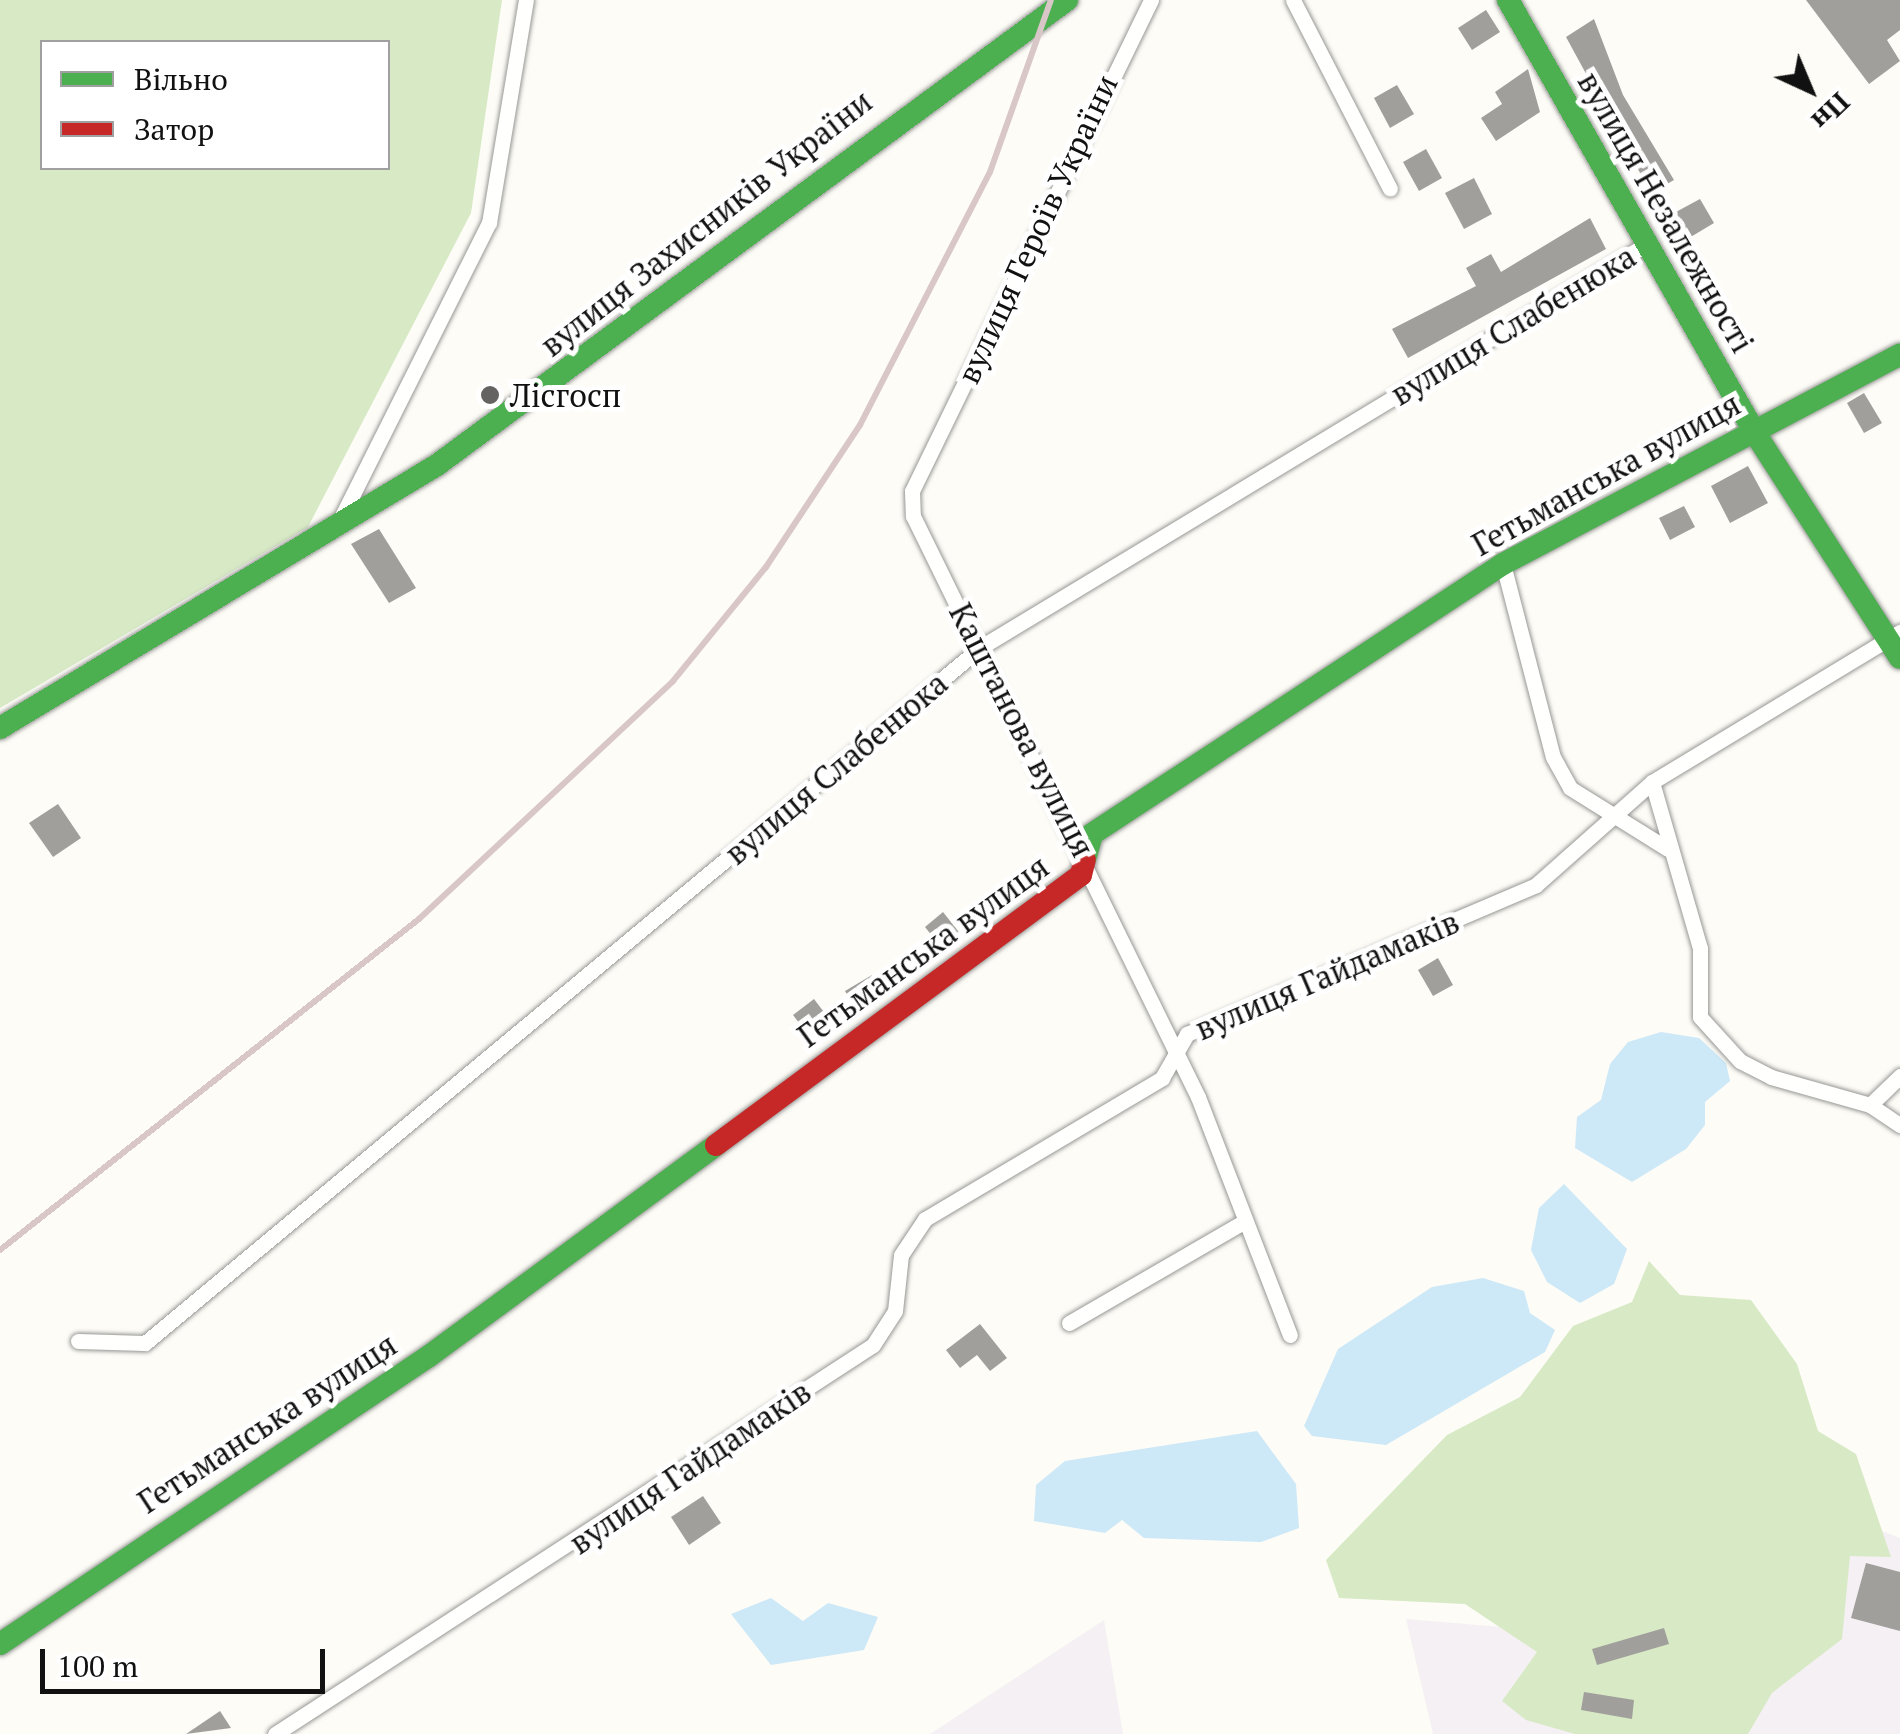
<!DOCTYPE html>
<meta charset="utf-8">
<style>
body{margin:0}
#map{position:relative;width:1900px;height:1734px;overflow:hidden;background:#fdfcf7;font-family:"PT Serif",serif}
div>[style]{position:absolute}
.industrial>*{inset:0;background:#f5f0f3}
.forest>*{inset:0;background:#d8eac5}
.water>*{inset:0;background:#cde8f7}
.building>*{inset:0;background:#a19f9c}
.roads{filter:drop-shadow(0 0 2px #979795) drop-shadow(0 0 2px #979795)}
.street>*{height:15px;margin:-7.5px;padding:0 7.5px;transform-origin:7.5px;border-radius:7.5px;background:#fffffe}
.fast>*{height:22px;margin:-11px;padding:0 11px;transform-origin:11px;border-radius:11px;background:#4caf50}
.jam>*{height:22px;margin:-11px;padding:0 11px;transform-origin:11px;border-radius:11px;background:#c62828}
.rail>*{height:6px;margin:-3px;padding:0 3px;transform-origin:3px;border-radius:3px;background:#d9c6c7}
.dots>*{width:28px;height:28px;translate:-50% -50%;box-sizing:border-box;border:5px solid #fff;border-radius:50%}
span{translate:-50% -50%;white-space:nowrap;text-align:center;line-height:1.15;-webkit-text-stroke:10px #fff;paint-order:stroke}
.street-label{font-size:32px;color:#111}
.poi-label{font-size:32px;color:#111}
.left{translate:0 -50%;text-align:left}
.legend{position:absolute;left:40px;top:40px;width:350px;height:130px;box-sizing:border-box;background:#fff;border:2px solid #a0a0a0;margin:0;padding:12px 18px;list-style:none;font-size:30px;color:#111}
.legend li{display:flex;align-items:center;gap:20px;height:50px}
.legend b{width:50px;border:2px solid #a0a0a0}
.north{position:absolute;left:1760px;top:40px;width:100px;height:100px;-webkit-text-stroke:8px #fff;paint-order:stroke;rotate:136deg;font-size:28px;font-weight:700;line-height:40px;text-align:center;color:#111}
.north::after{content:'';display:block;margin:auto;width:35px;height:45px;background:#111;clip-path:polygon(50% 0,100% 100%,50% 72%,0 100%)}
.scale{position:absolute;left:40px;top:1649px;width:285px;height:45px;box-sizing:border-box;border:5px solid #111;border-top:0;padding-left:12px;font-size:30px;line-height:35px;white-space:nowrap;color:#111;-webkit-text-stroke:8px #fff;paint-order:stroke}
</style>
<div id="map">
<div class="industrial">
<div style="clip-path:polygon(1858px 1522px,1900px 1538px,1900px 1734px,1433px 1734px,1406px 1619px,1539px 1630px)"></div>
<div style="clip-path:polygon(1104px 1620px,1123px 1734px,930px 1734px)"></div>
</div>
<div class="forest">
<div style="clip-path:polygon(evenodd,0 0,502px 0,471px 213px,308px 527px,0 708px,0 0,388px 42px,388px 168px,42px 168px,42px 42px,388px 42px)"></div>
<div style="clip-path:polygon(1649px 1261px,1680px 1295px,1751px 1300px,1797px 1364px,1818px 1431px,1856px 1454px,1891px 1557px,1850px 1556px,1842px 1639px,1772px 1693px,1748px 1734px,1575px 1734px,1526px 1720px,1502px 1701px,1537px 1652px,1465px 1604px,1339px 1598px,1326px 1560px,1447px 1435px,1520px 1397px,1573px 1326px,1632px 1302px)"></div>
</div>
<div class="water">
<div style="clip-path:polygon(1661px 1032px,1699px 1038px,1726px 1063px,1730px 1081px,1705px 1102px,1705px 1125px,1686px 1149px,1632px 1182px,1575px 1148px,1577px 1117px,1601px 1100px,1610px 1064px,1628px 1042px)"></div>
<div style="clip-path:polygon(1564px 1184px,1627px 1249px,1614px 1284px,1580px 1303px,1547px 1282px,1531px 1250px,1539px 1208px)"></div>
<div style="clip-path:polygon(1483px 1278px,1524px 1291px,1530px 1313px,1555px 1330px,1545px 1352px,1386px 1445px,1312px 1436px,1304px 1426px,1338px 1349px,1432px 1287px)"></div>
<div style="clip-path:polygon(1257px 1431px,1296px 1484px,1299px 1528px,1261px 1542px,1144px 1538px,1122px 1520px,1105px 1533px,1034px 1521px,1036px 1485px,1065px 1461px)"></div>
<div style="clip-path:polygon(771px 1598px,803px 1621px,828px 1603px,878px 1617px,864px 1650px,771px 1665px,731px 1614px)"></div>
</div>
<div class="building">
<div style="clip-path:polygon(1806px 0,1900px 0,1900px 30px,1887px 40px,1900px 61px,1869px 84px)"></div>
<div style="clip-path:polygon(1486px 10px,1500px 32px,1472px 50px,1458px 28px)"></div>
<div style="clip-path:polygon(1594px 19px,1623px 95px,1674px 180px,1651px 193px,1566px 37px)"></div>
<div style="clip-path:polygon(1528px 69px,1540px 112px,1496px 141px,1481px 118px,1502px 104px,1495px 92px)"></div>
<div style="clip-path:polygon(1397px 85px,1414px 114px,1390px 128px,1374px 98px)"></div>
<div style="clip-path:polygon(1426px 149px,1442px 178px,1419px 191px,1403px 162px)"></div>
<div style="clip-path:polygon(1474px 178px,1492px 214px,1464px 229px,1445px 193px)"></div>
<div style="clip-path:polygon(1700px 199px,1714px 223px,1689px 238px,1674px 213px)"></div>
<div style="clip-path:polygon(1590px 218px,1606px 249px,1408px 358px,1392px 329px,1476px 286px,1466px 268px,1491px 254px,1501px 272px)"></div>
<div style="clip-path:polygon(1864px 393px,1882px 423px,1864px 433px,1847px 403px)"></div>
<div style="clip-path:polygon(1748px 466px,1768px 503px,1730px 523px,1711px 486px)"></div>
<div style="clip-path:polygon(1684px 506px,1695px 527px,1670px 540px,1659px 518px)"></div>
<div style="clip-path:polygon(379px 529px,416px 588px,389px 603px,351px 544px)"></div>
<div style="clip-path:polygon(58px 804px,81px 838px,53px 857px,29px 823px)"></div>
<div style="clip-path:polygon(943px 912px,962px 936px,944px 951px,925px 927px)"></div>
<div style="clip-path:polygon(1438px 958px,1453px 985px,1433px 996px,1418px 970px)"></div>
<div style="clip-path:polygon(872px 975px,885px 997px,858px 1013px,845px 991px)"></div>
<div style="clip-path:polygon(814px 999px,833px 1024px,812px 1040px,793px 1015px)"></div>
<div style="clip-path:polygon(980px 1324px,1007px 1358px,990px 1371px,977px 1355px,960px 1368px,946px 1350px)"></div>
<div style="clip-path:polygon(703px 1496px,721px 1523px,689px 1545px,671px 1517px)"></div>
<div style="clip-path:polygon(1866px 1563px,1900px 1572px,1900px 1631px,1851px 1618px)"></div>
<div style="clip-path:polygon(1664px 1628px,1669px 1644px,1597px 1665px,1592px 1649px)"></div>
<div style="clip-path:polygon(1584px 1692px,1634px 1700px,1632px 1719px,1581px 1710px)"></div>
<div style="clip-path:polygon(220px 1711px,231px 1728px,186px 1734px)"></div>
</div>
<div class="roads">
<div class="street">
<div style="left:1151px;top:0;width:546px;rotate:115.96deg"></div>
<div style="left:912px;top:491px;width:25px;rotate:88deg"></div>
<div style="left:913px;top:516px;width:647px;rotate:63.87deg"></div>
<div style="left:1198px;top:1097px;width:255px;rotate:68.9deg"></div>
<div style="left:1293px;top:0;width:212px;rotate:62.8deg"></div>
<div style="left:339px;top:522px;width:335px;rotate:-63.4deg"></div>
<div style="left:489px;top:223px;width:226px;rotate:-80.6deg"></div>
<div style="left:1503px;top:564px;width:199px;rotate:75.5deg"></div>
<div style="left:1553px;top:757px;width:35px;rotate:61deg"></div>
<div style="left:1570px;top:788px;width:115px;rotate:31.9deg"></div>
<div style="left:1652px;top:782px;width:173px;rotate:73.9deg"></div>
<div style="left:1700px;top:948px;width:69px;rotate:90deg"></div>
<div style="left:1700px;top:1017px;width:59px;rotate:47.7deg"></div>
<div style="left:1740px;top:1061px;width:35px;rotate:27deg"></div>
<div style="left:1771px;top:1077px;width:103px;rotate:15.8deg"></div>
<div style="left:1870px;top:1105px;width:36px;rotate:34deg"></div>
<div style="left:1870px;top:1105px;width:42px;rotate:-44deg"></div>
<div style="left:1069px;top:1323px;width:201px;rotate:-30.1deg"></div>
<div style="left:78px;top:1341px;width:67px;rotate:1.7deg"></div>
<div style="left:145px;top:1343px;width:1088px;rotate:-39.78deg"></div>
<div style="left:981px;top:647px;width:778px;rotate:-31.18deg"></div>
<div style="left:275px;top:1734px;width:713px;rotate:-33.04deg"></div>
<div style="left:873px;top:1345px;width:40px;rotate:-57.1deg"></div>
<div style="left:895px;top:1311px;width:56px;rotate:-83.9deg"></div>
<div style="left:901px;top:1255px;width:43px;rotate:-56.3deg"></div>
<div style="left:925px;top:1219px;width:276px;rotate:-30.7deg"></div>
<div style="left:1162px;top:1078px;width:51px;rotate:-60.4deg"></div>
<div style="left:1187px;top:1034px;width:379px;rotate:-23.1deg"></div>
<div style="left:1536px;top:885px;width:155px;rotate:-41.6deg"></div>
<div style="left:1652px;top:782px;width:290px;rotate:-31.2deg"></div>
</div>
<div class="fast">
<div style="left:1508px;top:0;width:495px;rotate:60.3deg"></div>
<div style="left:1753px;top:430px;width:271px;rotate:57.2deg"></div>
<div style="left:0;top:728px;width:510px;rotate:-31.04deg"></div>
<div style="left:437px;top:465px;width:783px;rotate:-36.43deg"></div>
<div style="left:1085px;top:859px;width:26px;rotate:-74deg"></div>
<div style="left:1092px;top:834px;width:492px;rotate:-33.3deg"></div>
<div style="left:1503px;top:564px;width:449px;rotate:-27.8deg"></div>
<div style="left:0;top:1644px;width:517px;rotate:-33.87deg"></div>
<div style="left:429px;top:1356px;width:356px;rotate:-36.3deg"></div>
</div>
<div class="jam">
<div style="left:716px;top:1145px;width:454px;rotate:-36.5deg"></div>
<div style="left:1081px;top:875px;width:16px;rotate:-76deg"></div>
</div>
</div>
<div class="rail">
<div style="left:0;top:1250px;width:534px;rotate:-38.31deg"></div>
<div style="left:419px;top:919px;width:348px;rotate:-43.1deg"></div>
<div style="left:673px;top:681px;width:147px;rotate:-50.8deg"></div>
<div style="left:766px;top:567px;width:170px;rotate:-56.5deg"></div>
<div style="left:860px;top:425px;width:284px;rotate:-62.8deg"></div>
<div style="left:990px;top:172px;width:182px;rotate:-70.5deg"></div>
</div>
<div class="dots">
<div style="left:490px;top:395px;background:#646362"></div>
</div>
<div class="street-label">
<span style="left:1666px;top:212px;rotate:60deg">вулиця Незалежності</span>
<span style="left:706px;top:223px;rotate:-38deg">вулиця Захисників України</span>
<span style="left:1037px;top:229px;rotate:-65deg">вулиця Героїв України</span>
<span style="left:1513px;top:325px;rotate:-31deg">вулиця Слабенюка</span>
<span style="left:1606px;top:474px;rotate:-29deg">Гетьманська вулиця</span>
<span style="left:1022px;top:730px;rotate:63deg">Каштанова вулиця</span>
<span style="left:836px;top:768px;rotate:-40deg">вулиця Слабенюка</span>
<span style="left:923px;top:951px;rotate:-36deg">Гетьманська вулиця</span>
<span style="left:1327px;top:975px;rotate:-23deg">вулиця Гайдамаків</span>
<span style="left:267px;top:1423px;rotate:-33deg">Гетьманська вулиця</span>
<span style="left:690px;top:1467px;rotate:-34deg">вулиця Гайдамаків</span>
</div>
<div class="poi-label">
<span class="left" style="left:510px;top:395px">Лісгосп</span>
</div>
<ul class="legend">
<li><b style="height:12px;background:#4caf50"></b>Вільно</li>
<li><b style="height:12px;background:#c62828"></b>Затор</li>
</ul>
<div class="north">Пн</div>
<div class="scale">100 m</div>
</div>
